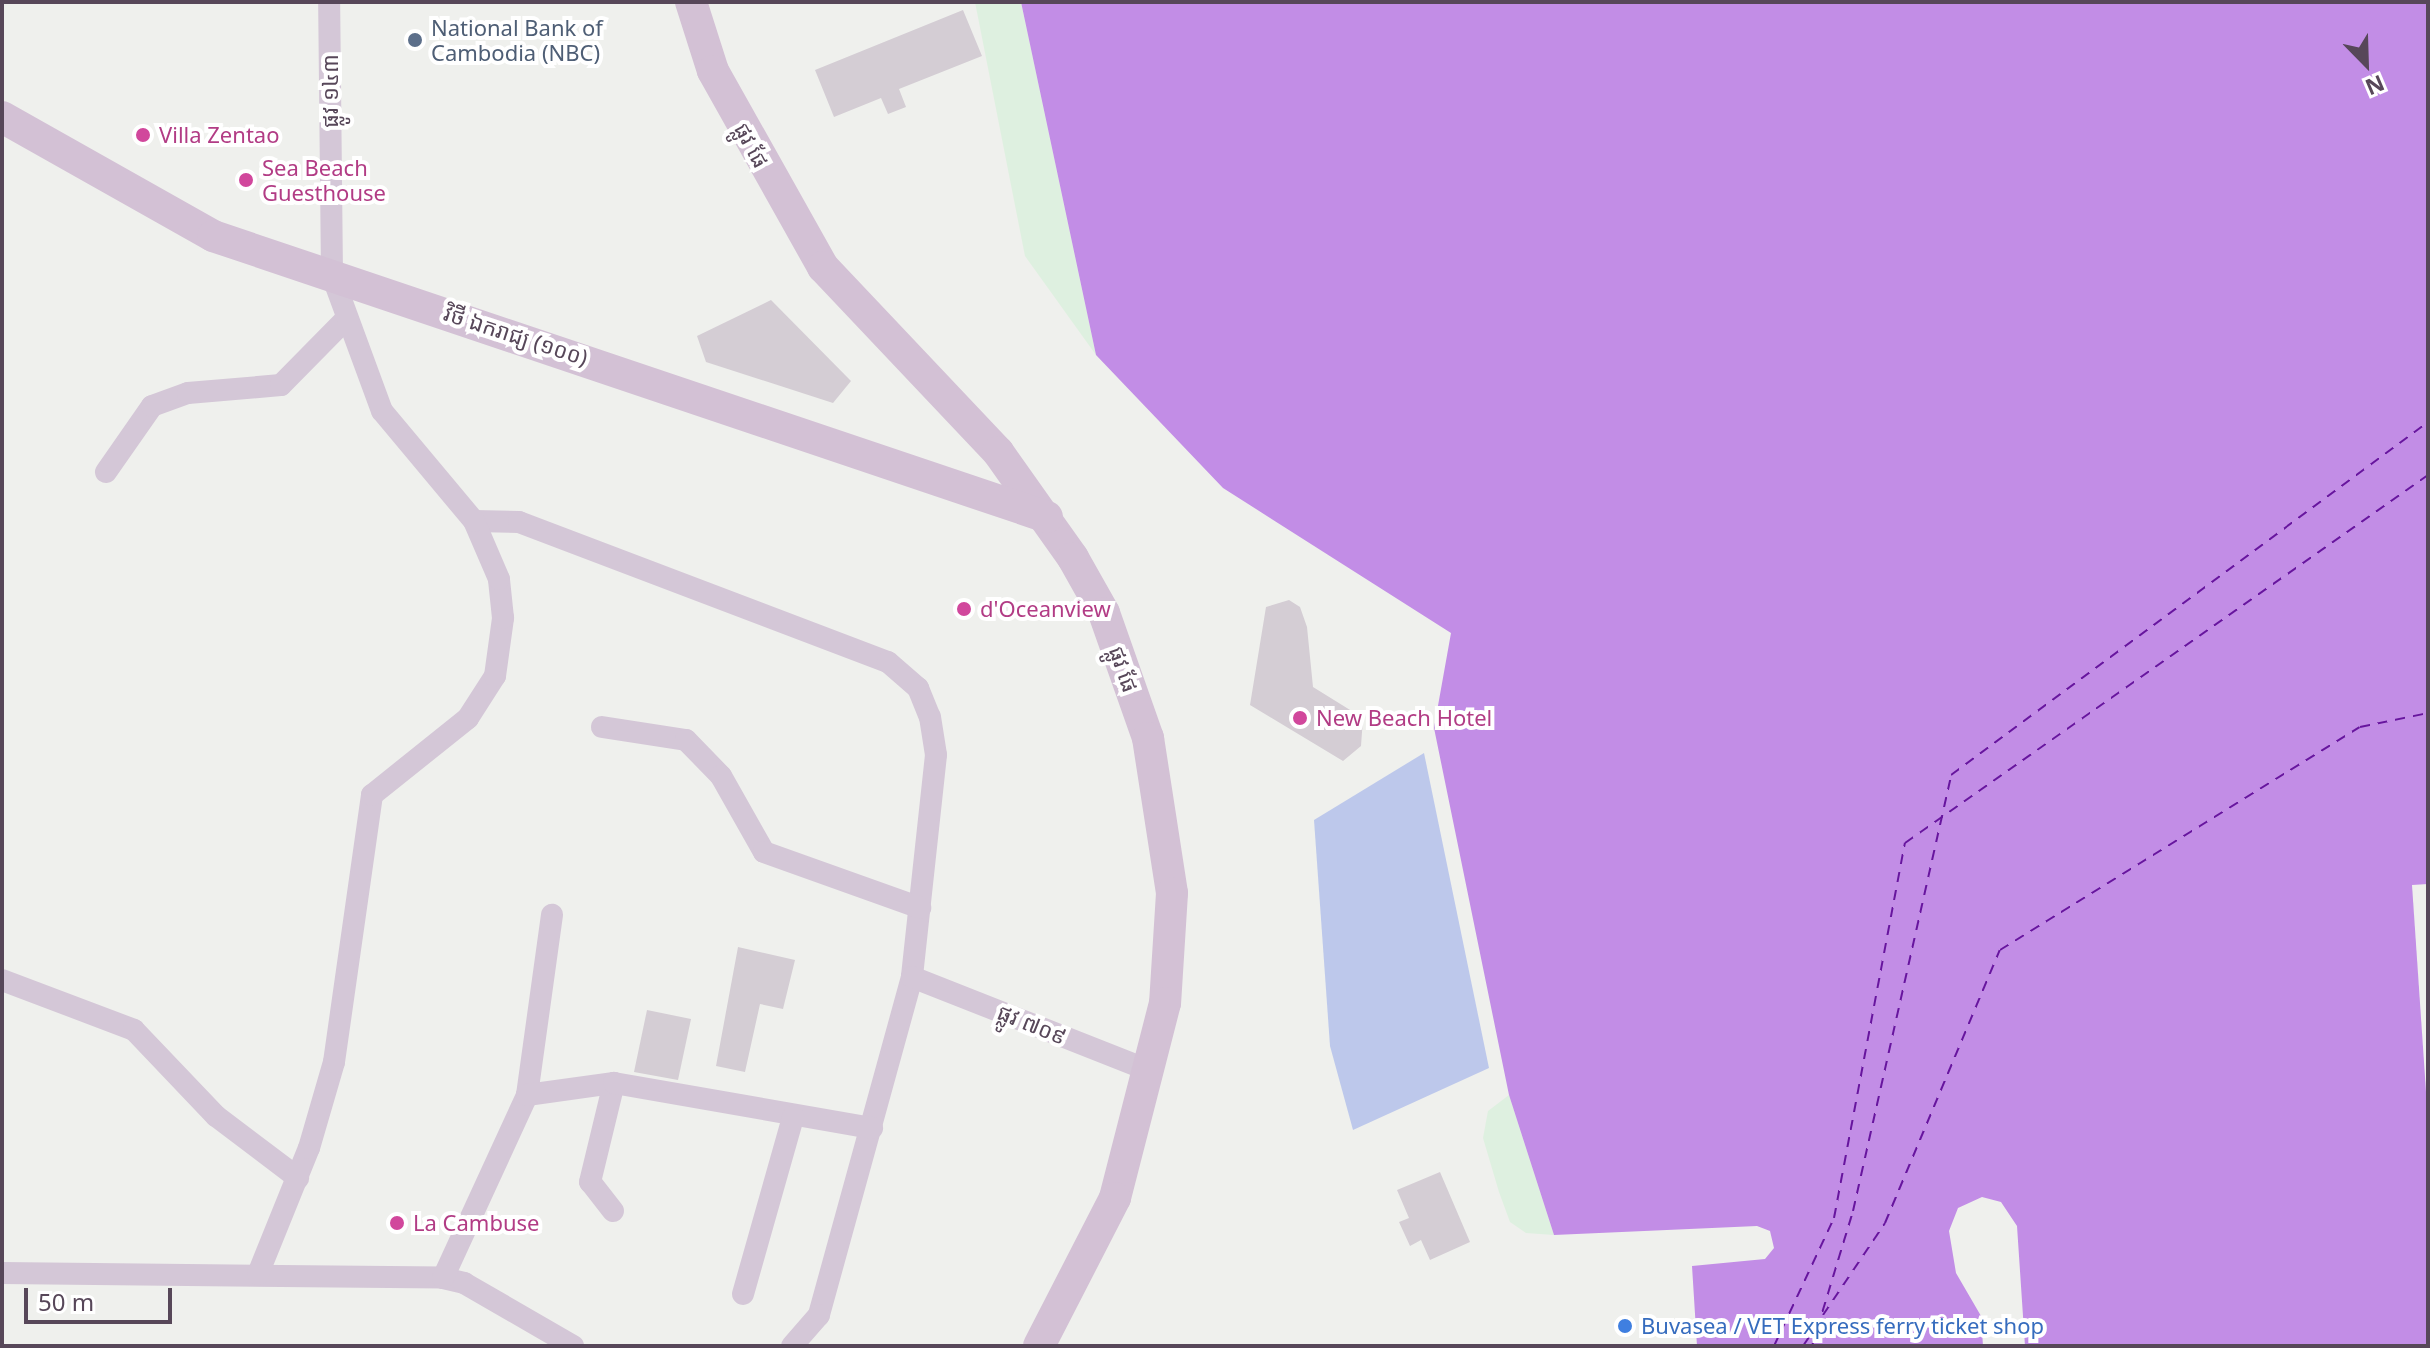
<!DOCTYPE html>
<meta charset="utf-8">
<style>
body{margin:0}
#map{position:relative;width:2430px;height:1348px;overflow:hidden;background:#eff0ed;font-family:"Noto Sans","Noto Sans Khmer",sans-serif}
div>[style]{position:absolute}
.green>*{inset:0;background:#bdc8eb}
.sand>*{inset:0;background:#def0e0}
.water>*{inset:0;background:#c28de6}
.pier>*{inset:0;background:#eff0ed}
.ferry>*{height:2px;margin-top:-1px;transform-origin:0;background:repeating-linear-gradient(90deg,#67159e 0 10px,transparent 0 18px)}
.building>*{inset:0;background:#d4cdd4}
.street>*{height:22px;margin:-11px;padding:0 11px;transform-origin:11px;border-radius:11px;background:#d4c7d7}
.secondary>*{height:32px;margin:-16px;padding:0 16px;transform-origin:16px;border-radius:16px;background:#d3c1d5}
.dots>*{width:22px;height:22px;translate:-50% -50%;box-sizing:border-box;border:4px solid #fff;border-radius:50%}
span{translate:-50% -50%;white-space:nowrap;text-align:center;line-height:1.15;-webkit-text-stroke:8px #fff;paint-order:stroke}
.service-label{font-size:22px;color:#4e5e75}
.left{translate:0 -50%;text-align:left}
.street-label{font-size:22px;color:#574759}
.hotel-label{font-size:22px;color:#b23c85}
.shop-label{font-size:22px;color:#366cbe}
.frame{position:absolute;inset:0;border:4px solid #574759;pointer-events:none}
.north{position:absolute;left:2326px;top:24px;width:80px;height:80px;-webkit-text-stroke:6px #fff;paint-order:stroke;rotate:157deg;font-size:22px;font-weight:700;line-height:32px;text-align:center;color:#574759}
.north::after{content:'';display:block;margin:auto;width:28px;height:36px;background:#574759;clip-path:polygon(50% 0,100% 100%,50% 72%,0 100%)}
.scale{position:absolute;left:24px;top:1288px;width:148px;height:36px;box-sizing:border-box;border:4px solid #574759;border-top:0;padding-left:10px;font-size:24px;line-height:28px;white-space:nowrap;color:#574759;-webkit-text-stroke:6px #fff;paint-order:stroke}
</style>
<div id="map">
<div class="green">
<div style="clip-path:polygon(1424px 753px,1489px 1068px,1353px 1130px,1330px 1046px,1314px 820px)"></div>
</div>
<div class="sand">
<div style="clip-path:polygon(975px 2px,1021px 2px,1096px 355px,1025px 256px)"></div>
<div style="clip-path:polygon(1509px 1095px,1554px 1235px,1526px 1233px,1510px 1222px,1499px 1192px,1483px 1138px,1488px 1111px)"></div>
</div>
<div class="water">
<div style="clip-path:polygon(1021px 2px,2428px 2px,2428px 1346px,2025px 1346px,2017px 1226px,2001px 1202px,1982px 1197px,1958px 1208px,1949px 1231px,1956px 1273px,1981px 1316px,1983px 1346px,1697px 1346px,1692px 1266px,1765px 1259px,1774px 1248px,1770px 1231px,1757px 1226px,1554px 1235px,1509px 1095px,1434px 728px,1451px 633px,1223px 488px,1096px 355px)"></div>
</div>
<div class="pier">
<div style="clip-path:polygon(2428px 884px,2428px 1121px,2412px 885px)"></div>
</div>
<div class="ferry">
<div style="left:1823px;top:1315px;width:111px;rotate:-56deg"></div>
<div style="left:1885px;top:1223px;width:296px;rotate:-67.2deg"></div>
<div style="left:2000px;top:950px;width:423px;rotate:-31.8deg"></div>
<div style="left:2360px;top:727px;width:69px;rotate:-11.6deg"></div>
<div style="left:1774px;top:1346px;width:141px;rotate:-64.9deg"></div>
<div style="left:1834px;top:1218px;width:382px;rotate:-79.3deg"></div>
<div style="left:1905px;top:843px;width:639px;rotate:-35.13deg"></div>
<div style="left:1803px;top:1346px;width:27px;rotate:-56deg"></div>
<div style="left:1812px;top:1346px;width:141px;rotate:-73.1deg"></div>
<div style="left:1853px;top:1211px;width:447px;rotate:-77.3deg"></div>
<div style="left:1951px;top:775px;width:593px;rotate:-36.5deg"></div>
</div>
<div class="building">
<div style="clip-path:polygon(963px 10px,982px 56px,899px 89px,906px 107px,888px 114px,881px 98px,834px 117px,815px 70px)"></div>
<div style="clip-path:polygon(771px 300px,851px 381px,833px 403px,706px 362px,697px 336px)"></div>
<div style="clip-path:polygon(1289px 600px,1300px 607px,1307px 627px,1313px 687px,1363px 718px,1361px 746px,1343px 761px,1250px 705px,1266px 607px)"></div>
<div style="clip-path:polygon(738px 947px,795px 960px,783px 1009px,760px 1004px,745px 1072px,716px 1066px)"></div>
<div style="clip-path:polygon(647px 1010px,691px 1019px,678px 1080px,634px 1072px)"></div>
<div style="clip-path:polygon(1440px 1172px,1470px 1242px,1430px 1260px,1421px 1240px,1410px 1246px,1399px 1222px,1409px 1218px,1397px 1190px)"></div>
</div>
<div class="street">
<div style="left:106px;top:472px;width:80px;rotate:-55.1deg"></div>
<div style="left:152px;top:406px;width:38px;rotate:-20deg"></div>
<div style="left:188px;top:393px;width:93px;rotate:-4.9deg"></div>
<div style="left:281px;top:385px;width:94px;rotate:-45.4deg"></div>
<div style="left:474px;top:521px;width:45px;rotate:1.3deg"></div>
<div style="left:519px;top:522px;width:395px;rotate:20.8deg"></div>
<div style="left:888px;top:662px;width:40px;rotate:41deg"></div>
<div style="left:918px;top:688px;width:31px;rotate:68deg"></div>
<div style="left:930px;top:717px;width:38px;rotate:81deg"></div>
<div style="left:936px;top:755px;width:223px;rotate:96.2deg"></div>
<div style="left:912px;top:977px;width:351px;rotate:105.4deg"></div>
<div style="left:819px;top:1315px;width:41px;rotate:131.1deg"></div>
<div style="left:602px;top:727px;width:85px;rotate:8.8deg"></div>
<div style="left:686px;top:740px;width:50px;rotate:45.8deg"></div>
<div style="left:721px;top:776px;width:87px;rotate:60.5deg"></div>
<div style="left:764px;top:852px;width:166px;rotate:19.7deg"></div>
<div style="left:912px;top:977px;width:257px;rotate:21.5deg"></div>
<div style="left:2px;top:980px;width:141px;rotate:20.7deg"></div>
<div style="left:134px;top:1030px;width:119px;rotate:46.4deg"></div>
<div style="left:216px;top:1116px;width:103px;rotate:37.1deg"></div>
<div style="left:527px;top:1095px;width:182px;rotate:-82.1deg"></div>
<div style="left:613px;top:1211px;width:37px;rotate:-128deg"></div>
<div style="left:590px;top:1182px;width:102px;rotate:-76.4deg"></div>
<div style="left:2px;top:1273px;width:441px;rotate:0.6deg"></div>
<div style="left:443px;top:1278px;width:22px;rotate:13deg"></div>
<div style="left:464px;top:1283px;width:126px;rotate:30deg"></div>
<div style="left:258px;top:1274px;width:136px;rotate:-68deg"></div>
<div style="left:309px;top:1148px;width:90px;rotate:-73.8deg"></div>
<div style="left:334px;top:1062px;width:270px;rotate:-81.9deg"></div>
<div style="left:372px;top:795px;width:123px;rotate:-38.7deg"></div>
<div style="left:468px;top:718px;width:50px;rotate:-57.3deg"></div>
<div style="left:495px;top:676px;width:59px;rotate:-82.1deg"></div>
<div style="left:503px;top:618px;width:39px;rotate:-96deg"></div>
<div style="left:499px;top:579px;width:63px;rotate:-113.3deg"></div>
<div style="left:474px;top:521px;width:143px;rotate:-129.9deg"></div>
<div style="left:382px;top:411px;width:145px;rotate:-110.2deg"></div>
<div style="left:332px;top:275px;width:273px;rotate:-90.6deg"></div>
<div style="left:443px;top:1278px;width:201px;rotate:-65.3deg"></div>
<div style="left:527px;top:1095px;width:88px;rotate:-7.9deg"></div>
<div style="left:614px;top:1083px;width:262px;rotate:9.9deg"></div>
<div style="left:743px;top:1294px;width:184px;rotate:-74.2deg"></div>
</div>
<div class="secondary">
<div style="left:691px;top:2px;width:72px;rotate:72.3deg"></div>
<div style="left:713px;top:71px;width:225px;rotate:60.7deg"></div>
<div style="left:823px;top:267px;width:255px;rotate:46.6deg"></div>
<div style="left:998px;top:452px;width:130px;rotate:54.7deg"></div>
<div style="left:1073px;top:558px;width:63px;rotate:60.6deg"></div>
<div style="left:1104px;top:613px;width:133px;rotate:70.6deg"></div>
<div style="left:1148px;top:738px;width:157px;rotate:81.2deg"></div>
<div style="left:1172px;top:893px;width:110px;rotate:93.6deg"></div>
<div style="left:1165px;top:1003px;width:201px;rotate:104.4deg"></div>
<div style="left:1115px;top:1198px;width:166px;rotate:117.2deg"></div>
<div style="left:2px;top:117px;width:242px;rotate:29.4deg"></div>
<div style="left:213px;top:236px;width:880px;rotate:18.62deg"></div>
</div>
<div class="dots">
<div style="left:415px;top:40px;background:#5c6f8a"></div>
<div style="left:143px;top:135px;background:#d1479c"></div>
<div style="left:246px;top:180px;background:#d1479c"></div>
<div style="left:964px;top:609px;background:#d1479c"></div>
<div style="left:1300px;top:718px;background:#d1479c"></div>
<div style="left:397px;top:1223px;background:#d1479c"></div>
<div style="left:1625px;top:1326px;background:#3f7fe0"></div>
</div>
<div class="service-label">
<span class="left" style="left:431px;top:40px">National Bank of<br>Cambodia (NBC)</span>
</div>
<div class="street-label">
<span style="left:330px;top:91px;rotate:-90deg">ផ្លូវ ១៤៣</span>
<span style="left:752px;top:145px;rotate:62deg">ផ្លូវ ផែ</span>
<span style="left:516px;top:335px;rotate:18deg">វិថី ឯករាជ្យ (១០០)</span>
<span style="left:1124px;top:669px;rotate:71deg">ផ្លូវ ផែ</span>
<span style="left:1032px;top:1024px;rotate:22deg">ផ្លូវ ៧០៩</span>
</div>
<div class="hotel-label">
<span class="left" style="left:159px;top:135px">Villa Zentao</span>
<span class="left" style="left:262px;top:180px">Sea Beach<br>Guesthouse</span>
<span class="left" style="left:980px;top:609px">d'Oceanview</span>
<span class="left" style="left:1316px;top:718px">New Beach Hotel</span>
<span class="left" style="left:413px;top:1223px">La Cambuse</span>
</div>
<div class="shop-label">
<span class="left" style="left:1641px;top:1326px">Buvasea / VET Express ferry ticket shop</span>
</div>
<div class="frame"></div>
<div class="north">N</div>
<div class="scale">50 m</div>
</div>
